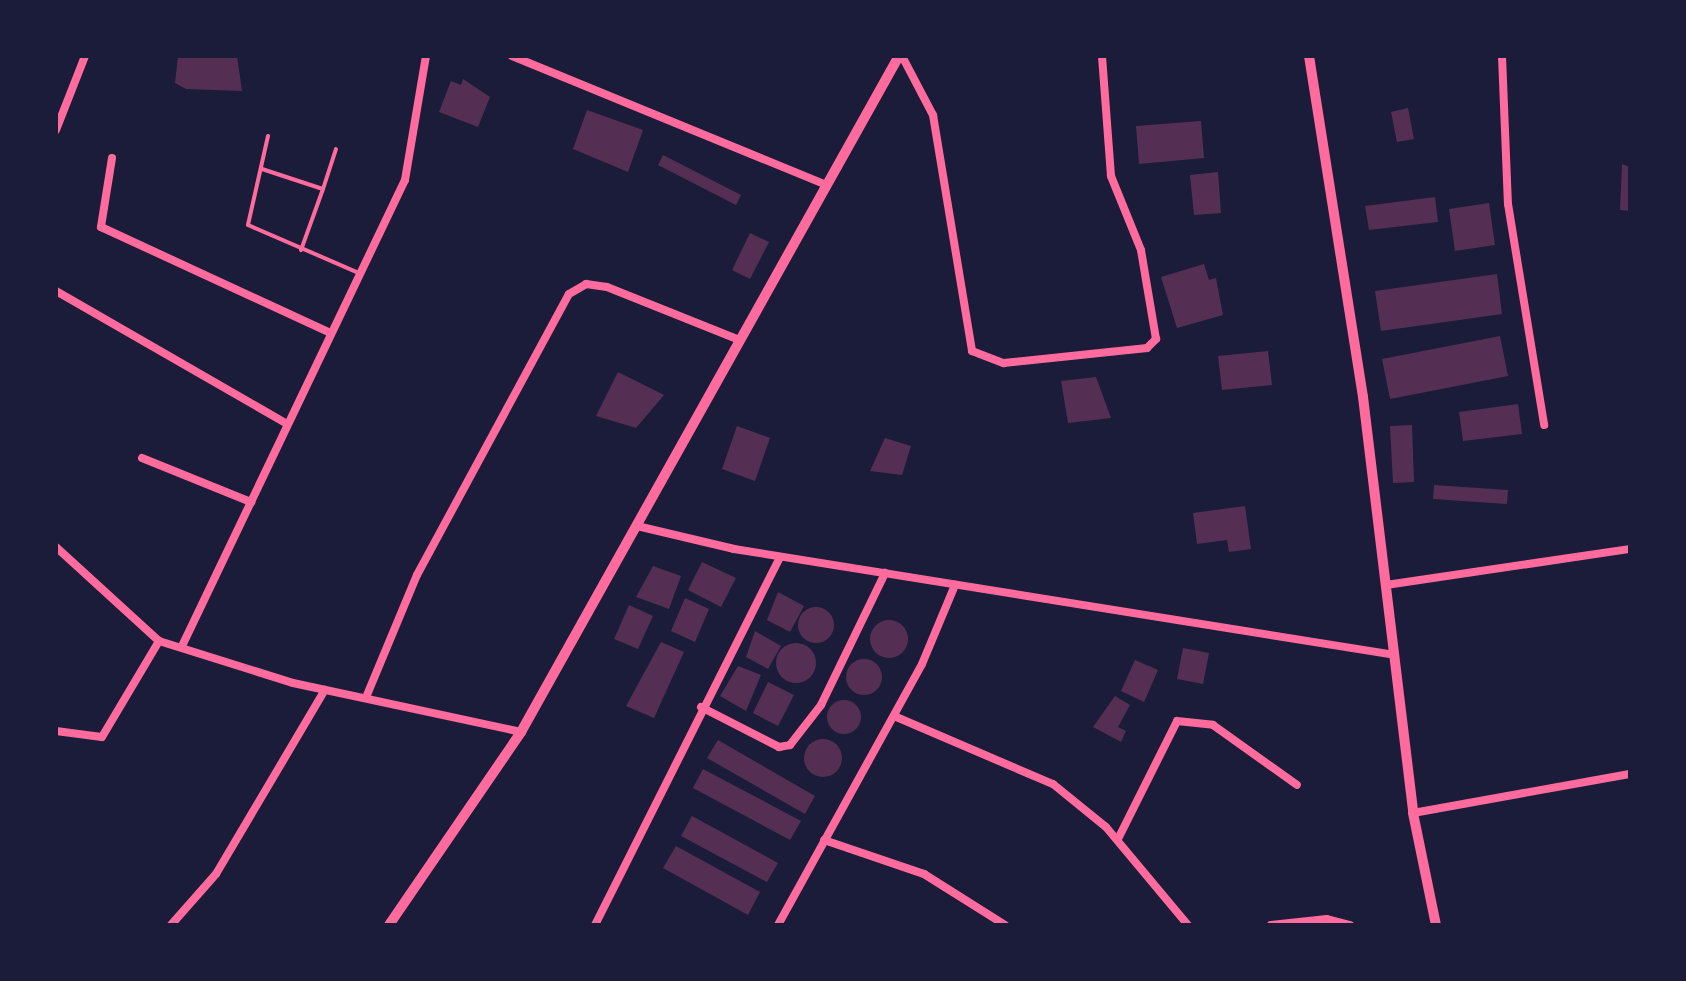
<!DOCTYPE html>
<style>
body{margin:0}
#map{position:relative;width:1686px;height:981px;overflow:hidden;background:#1b1b3a;font-family:"DM Sans",sans-serif}
div>[style]{position:absolute}
.building>*{inset:0;background:#542f53}
.round{border-radius:50%}
.service>*{height:4px;margin:-2px;padding:0 2px;transform-origin:2px;border-radius:2px;background:#ff6b9d}
.minor>*{height:8px;margin:-4px;padding:0 4px;transform-origin:4px;border-radius:4px;background:#ff6b9d}
.tertiary>*{height:10px;margin:-5px;padding:0 5px;transform-origin:5px;border-radius:5px;background:#ff6b9d}
span{translate:-50% -50%;white-space:nowrap;text-align:center;line-height:1.15;-webkit-text-stroke:6px #1b1b3a;paint-order:stroke}
.frame{position:absolute;inset:0;border:58px solid #1b1b3a;pointer-events:none}
</style>
<div id="map">
<div class="building">
<div style="clip-path:polygon(178px 56px,237px 56px,242px 91px,186px 89px,175px 83px)"></div>
<div style="clip-path:polygon(463px 79px,490px 97px,478px 127px,439px 112px,451px 81px,461px 85px)"></div>
<div style="clip-path:polygon(1408px 108px,1414px 139px,1397px 142px,1391px 112px)"></div>
<div style="clip-path:polygon(587px 110px,643px 130px,628px 172px,573px 149px)"></div>
<div style="clip-path:polygon(1201px 121px,1204px 158px,1139px 164px,1136px 126px)"></div>
<div style="clip-path:polygon(663px 155px,741px 195px,736px 205px,658px 165px)"></div>
<div style="clip-path:polygon(1622px 164px,1630px 167px,1630px 211px,1620px 210px)"></div>
<div style="clip-path:polygon(1218px 172px,1221px 213px,1194px 215px,1190px 175px)"></div>
<div style="clip-path:polygon(1435px 197px,1438px 222px,1369px 230px,1365px 206px)"></div>
<div style="clip-path:polygon(1489px 203px,1495px 245px,1455px 251px,1449px 209px)"></div>
<div style="clip-path:polygon(750px 233px,769px 242px,750px 279px,732px 270px)"></div>
<div style="clip-path:polygon(1204px 264px,1209px 280px,1216px 278px,1223px 315px,1177px 328px,1161px 277px)"></div>
<div style="clip-path:polygon(1497px 274px,1502px 314px,1381px 331px,1375px 291px)"></div>
<div style="clip-path:polygon(1500px 336px,1508px 376px,1390px 399px,1382px 359px)"></div>
<div style="clip-path:polygon(1268px 351px,1272px 385px,1222px 390px,1218px 356px)"></div>
<div style="clip-path:polygon(618px 372px,664px 395px,636px 428px,596px 416px)"></div>
<div style="clip-path:polygon(1096px 377px,1111px 418px,1068px 423px,1061px 381px)"></div>
<div style="clip-path:polygon(1518px 404px,1522px 434px,1463px 441px,1459px 412px)"></div>
<div style="clip-path:polygon(1412px 425px,1414px 482px,1393px 483px,1390px 426px)"></div>
<div style="clip-path:polygon(737px 426px,770px 438px,755px 481px,722px 469px)"></div>
<div style="clip-path:polygon(885px 438px,911px 446px,902px 475px,870px 471px)"></div>
<div style="clip-path:polygon(1434px 485px,1508px 490px,1507px 504px,1433px 499px)"></div>
<div style="clip-path:polygon(1245px 506px,1251px 549px,1229px 552px,1227px 540px,1197px 544px,1193px 513px)"></div>
<div style="clip-path:polygon(702px 562px,736px 578px,721px 607px,688px 590px)"></div>
<div style="clip-path:polygon(653px 566px,681px 576px,669px 609px,636px 597px)"></div>
<div style="clip-path:polygon(778px 592px,804px 606px,790px 632px,767px 620px)"></div>
<div style="clip-path:polygon(685px 598px,709px 609px,695px 642px,671px 631px)"></div>
<div style="clip-path:polygon(629px 605px,653px 616px,638px 649px,614px 639px)"></div>
<div class="round" style="left:798px;top:607px;width:36px;height:36px"></div>
<div class="round" style="left:870px;top:620px;width:38px;height:38px"></div>
<div style="clip-path:polygon(755px 631px,781px 646px,768px 669px,746px 657px)"></div>
<div style="clip-path:polygon(661px 642px,684px 652px,654px 718px,626px 706px)"></div>
<div class="round" style="left:776px;top:643px;width:40px;height:40px"></div>
<div style="clip-path:polygon(1183px 648px,1209px 653px,1203px 684px,1177px 679px)"></div>
<div class="round" style="left:846px;top:659px;width:36px;height:36px"></div>
<div style="clip-path:polygon(1135px 660px,1158px 670px,1144px 702px,1121px 691px)"></div>
<div style="clip-path:polygon(738px 666px,761px 675px,746px 711px,720px 696px)"></div>
<div style="clip-path:polygon(768px 682px,794px 695px,778px 726px,753px 713px)"></div>
<div style="clip-path:polygon(1115px 696px,1130px 705px,1118px 727px,1126px 731px,1121px 742px,1093px 727px)"></div>
<div class="round" style="left:827px;top:700px;width:34px;height:34px"></div>
<div class="round" style="left:804px;top:739px;width:38px;height:38px"></div>
<div style="clip-path:polygon(718px 740px,815px 796px,805px 814px,707px 758px)"></div>
<div style="clip-path:polygon(703px 769px,801px 821px,790px 840px,693px 788px)"></div>
<div style="clip-path:polygon(692px 816px,778px 863px,767px 882px,681px 836px)"></div>
<div style="clip-path:polygon(676px 846px,760px 892px,748px 915px,663px 868px)"></div>
</div>
<div class="service">
<div style="left:268px;top:136px;width:91px;rotate:102.7deg"></div>
<div style="left:248px;top:225px;width:121px;rotate:23.4deg"></div>
<div style="left:262px;top:169px;width:64px;rotate:18.2deg"></div>
<div style="left:323px;top:189px;width:65px;rotate:109.8deg"></div>
<div style="left:323px;top:189px;width:42px;rotate:-72deg"></div>
</div>
<div class="minor">
<div style="left:512px;top:56px;width:339px;rotate:22.3deg"></div>
<div style="left:902px;top:56px;width:67px;rotate:62.3deg"></div>
<div style="left:933px;top:115px;width:239px;rotate:80.6deg"></div>
<div style="left:972px;top:351px;width:34px;rotate:21deg"></div>
<div style="left:1004px;top:363px;width:144px;rotate:-6deg"></div>
<div style="left:1147px;top:348px;width:13px;rotate:-45deg"></div>
<div style="left:1156px;top:339px;width:90px;rotate:-99.6deg"></div>
<div style="left:1141px;top:250px;width:80px;rotate:-112.1deg"></div>
<div style="left:1111px;top:176px;width:120px;rotate:-94.3deg"></div>
<div style="left:1502px;top:56px;width:148px;rotate:87.7deg"></div>
<div style="left:1508px;top:204px;width:224px;rotate:80.7deg"></div>
<div style="left:56px;top:130px;width:79px;rotate:-68.6deg"></div>
<div style="left:112px;top:158px;width:70px;rotate:99.1deg"></div>
<div style="left:101px;top:227px;width:252px;rotate:24.8deg"></div>
<div style="left:56px;top:291px;width:267px;rotate:29.9deg"></div>
<div style="left:142px;top:458px;width:118px;rotate:22deg"></div>
<div style="left:637px;top:526px;width:100px;rotate:13.3deg"></div>
<div style="left:734px;top:549px;width:669px;rotate:9.11deg"></div>
<div style="left:56px;top:547px;width:139px;rotate:42.4deg"></div>
<div style="left:159px;top:641px;width:140px;rotate:17.4deg"></div>
<div style="left:293px;top:683px;width:233px;rotate:12.1deg"></div>
<div style="left:1386px;top:585px;width:247px;rotate:-8.4deg"></div>
<div style="left:183px;top:644px;width:514px;rotate:-64.43deg"></div>
<div style="left:405px;top:180px;width:126px;rotate:-80.4deg"></div>
<div style="left:367px;top:695px;width:130px;rotate:-67.4deg"></div>
<div style="left:417px;top:575px;width:319px;rotate:-61.6deg"></div>
<div style="left:569px;top:294px;width:20px;rotate:-30deg"></div>
<div style="left:586px;top:284px;width:21px;rotate:8deg"></div>
<div style="left:607px;top:287px;width:140px;rotate:21.8deg"></div>
<div style="left:701px;top:707px;width:88px;rotate:27.1deg"></div>
<div style="left:779px;top:747px;width:11px;rotate:-10deg"></div>
<div style="left:790px;top:745px;width:51px;rotate:-52.2deg"></div>
<div style="left:821px;top:705px;width:147px;rotate:-64.1deg"></div>
<div style="left:894px;top:716px;width:173px;rotate:23.2deg"></div>
<div style="left:1053px;top:784px;width:68px;rotate:39.1deg"></div>
<div style="left:1106px;top:827px;width:128px;rotate:50.1deg"></div>
<div style="left:56px;top:731px;width:46px;rotate:7.4deg"></div>
<div style="left:102px;top:737px;width:112px;rotate:-59.3deg"></div>
<div style="left:1413px;top:813px;width:220px;rotate:-10.2deg"></div>
<div style="left:1118px;top:839px;width:132px;rotate:-63.4deg"></div>
<div style="left:1177px;top:721px;width:36px;rotate:6deg"></div>
<div style="left:1213px;top:725px;width:103px;rotate:35.5deg"></div>
<div style="left:824px;top:840px;width:106px;rotate:18.8deg"></div>
<div style="left:924px;top:874px;width:96px;rotate:32.2deg"></div>
<div style="left:171px;top:925px;width:68px;rotate:-48.6deg"></div>
<div style="left:216px;top:874px;width:214px;rotate:-59.4deg"></div>
<div style="left:595px;top:925px;width:412px;rotate:-63.3deg"></div>
<div style="left:778px;top:925px;width:298px;rotate:-61.1deg"></div>
<div style="left:922px;top:664px;width:86px;rotate:-67.3deg"></div>
<div style="left:1271px;top:925px;width:56px;rotate:-6.1deg"></div>
<div style="left:1327px;top:919px;width:24px;rotate:15deg"></div>
</div>
<div class="tertiary">
<div style="left:1309px;top:56px;width:345px;rotate:81deg"></div>
<div style="left:1363px;top:397px;width:419px;rotate:83.1deg"></div>
<div style="left:1413px;top:813px;width:114px;rotate:78.4deg"></div>
<div style="left:389px;top:925px;width:234px;rotate:-55.6deg"></div>
<div style="left:521px;top:732px;width:775px;rotate:-60.79deg"></div>
</div>
<div class="frame"></div>
</div>
